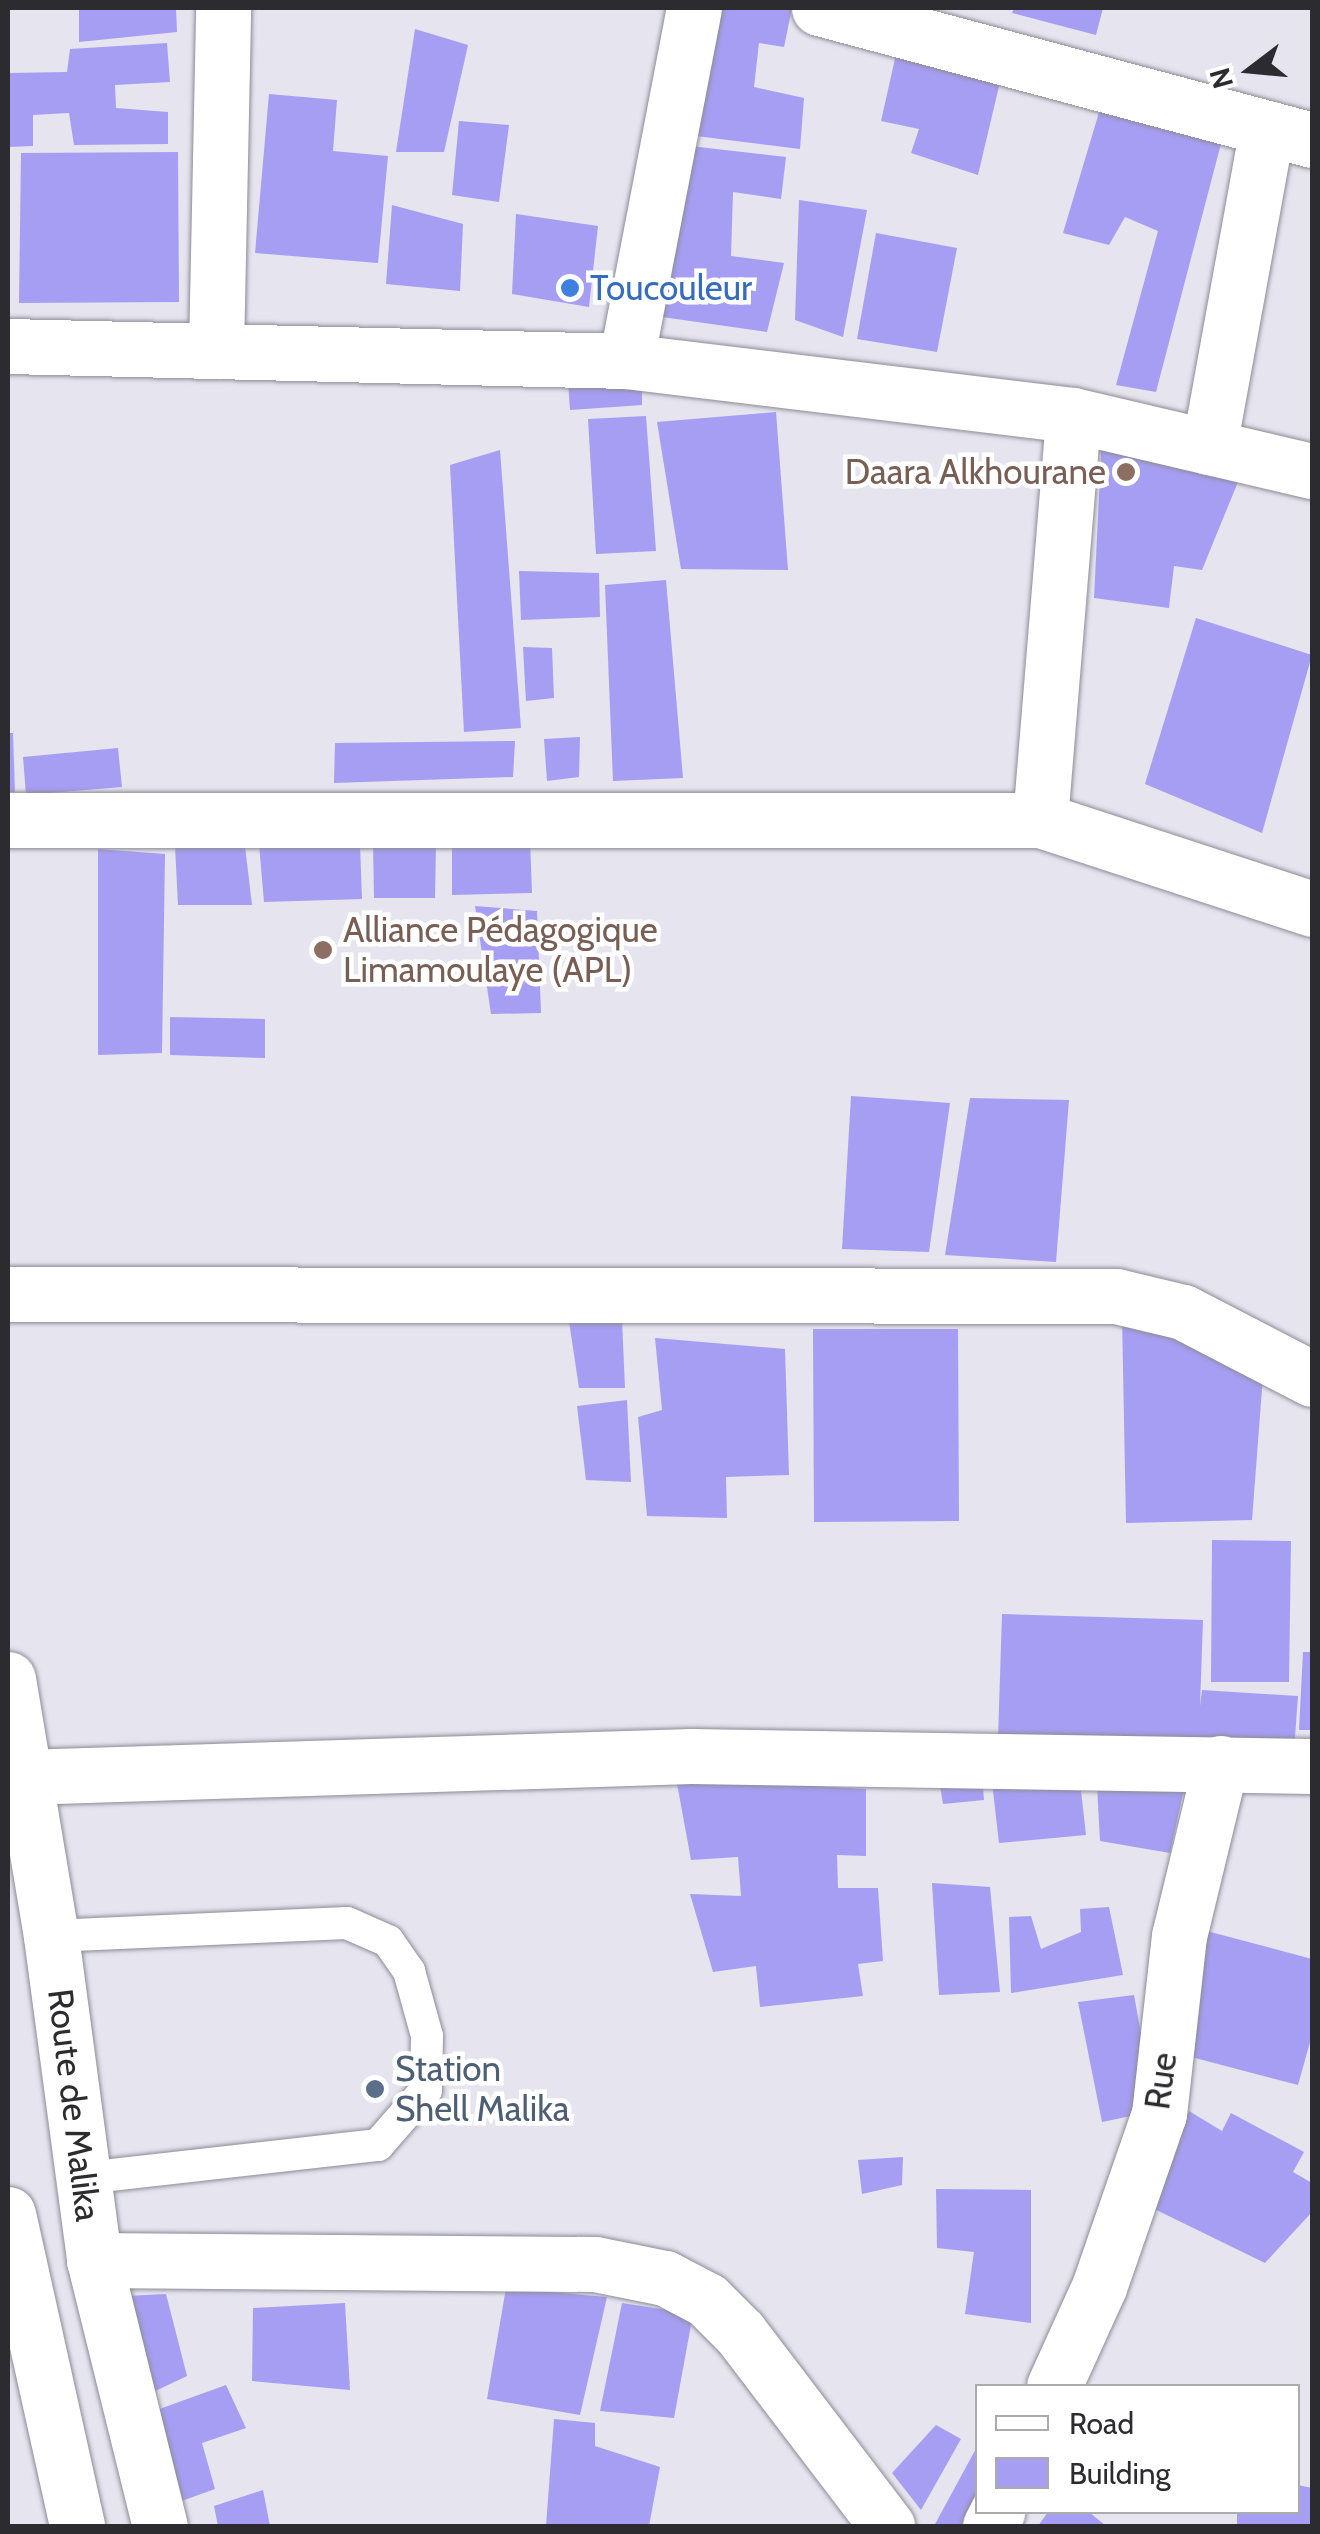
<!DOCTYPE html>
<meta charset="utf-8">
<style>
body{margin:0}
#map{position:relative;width:1320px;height:2534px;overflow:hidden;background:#e5e4ef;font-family:Cabin,sans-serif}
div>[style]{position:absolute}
.building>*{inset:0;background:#a69ef2}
.roads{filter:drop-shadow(0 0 2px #8c8c96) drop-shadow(0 0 2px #8c8c96)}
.lane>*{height:32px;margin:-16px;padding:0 16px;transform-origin:16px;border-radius:16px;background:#fff}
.street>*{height:55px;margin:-27.5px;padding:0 27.5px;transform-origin:27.5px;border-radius:27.5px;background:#fff}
.secondary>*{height:55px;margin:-27.5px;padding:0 27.5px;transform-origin:27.5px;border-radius:27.5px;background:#fff}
.dots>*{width:28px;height:28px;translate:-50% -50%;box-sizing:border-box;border:5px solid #fff;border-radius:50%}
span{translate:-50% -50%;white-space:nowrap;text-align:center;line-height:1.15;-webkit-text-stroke:9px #fff;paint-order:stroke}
.shop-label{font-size:35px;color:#366cbe}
.left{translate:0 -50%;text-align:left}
.education-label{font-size:35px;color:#785e54}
.right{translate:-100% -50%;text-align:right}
.service-label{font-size:35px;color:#4e5e75}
.street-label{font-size:35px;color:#2c2c30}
.frame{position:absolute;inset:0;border:10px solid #2c2c30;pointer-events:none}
.legend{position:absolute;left:975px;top:2384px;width:325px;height:130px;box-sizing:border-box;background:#fff;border:2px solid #ababac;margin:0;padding:12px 18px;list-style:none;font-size:30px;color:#2c2c30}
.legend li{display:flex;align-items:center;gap:20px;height:50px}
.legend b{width:50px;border:2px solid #ababac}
.north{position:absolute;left:1200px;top:20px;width:100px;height:100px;-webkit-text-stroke:8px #fff;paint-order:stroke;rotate:254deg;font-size:28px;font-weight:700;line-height:40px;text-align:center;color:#2c2c30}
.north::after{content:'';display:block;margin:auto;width:35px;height:45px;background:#2c2c30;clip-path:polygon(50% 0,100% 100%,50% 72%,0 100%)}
</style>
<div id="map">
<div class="building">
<div style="clip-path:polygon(79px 8px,176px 8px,177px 32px,79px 42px)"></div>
<div style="clip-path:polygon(702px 8px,792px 8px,784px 47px,759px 43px,754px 87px,804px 98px,800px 149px,688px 135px)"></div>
<div style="clip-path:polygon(1014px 8px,1103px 8px,1096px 35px,1012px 13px)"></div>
<div style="clip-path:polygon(415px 29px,468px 45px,444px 152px,396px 152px)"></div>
<div style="clip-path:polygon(901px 32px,1005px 61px,978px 175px,911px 153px,919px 129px,881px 121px)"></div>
<div style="clip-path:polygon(167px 43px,170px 82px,115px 85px,116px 108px,168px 112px,168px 144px,74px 145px,69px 113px,33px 115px,33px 146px,8px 147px,8px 73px,67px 72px,70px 49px)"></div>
<div style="clip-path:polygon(269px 94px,337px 100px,333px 151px,388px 156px,378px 263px,255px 253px)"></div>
<div style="clip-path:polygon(1100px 109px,1223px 136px,1156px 392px,1116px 385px,1158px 231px,1125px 217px,1109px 245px,1063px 233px)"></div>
<div style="clip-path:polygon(459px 121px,509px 125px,499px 202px,452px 195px)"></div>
<div style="clip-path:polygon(673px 144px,786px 157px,781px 199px,733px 192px,731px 256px,784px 263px,767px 332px,662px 317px)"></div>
<div style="clip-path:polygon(178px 152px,179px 302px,19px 303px,21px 153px)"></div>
<div style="clip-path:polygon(799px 200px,867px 210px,843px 337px,795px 320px)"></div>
<div style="clip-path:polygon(392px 205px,463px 224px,460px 291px,386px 284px)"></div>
<div style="clip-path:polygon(516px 214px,598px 226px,589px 307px,512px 294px)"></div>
<div style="clip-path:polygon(876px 233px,957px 248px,937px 352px,857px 339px)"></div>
<div style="clip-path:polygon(567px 367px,642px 372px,642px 405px,570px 410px)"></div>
<div style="clip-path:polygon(776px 412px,788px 570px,681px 569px,657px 422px)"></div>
<div style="clip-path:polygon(646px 416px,656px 551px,596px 554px,588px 419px)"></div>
<div style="clip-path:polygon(1102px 435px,1240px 477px,1202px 570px,1174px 566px,1169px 608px,1094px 598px)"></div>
<div style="clip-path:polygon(500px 450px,521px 728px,464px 732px,450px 465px)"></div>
<div style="clip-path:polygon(519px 571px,599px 573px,600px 617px,521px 620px)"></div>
<div style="clip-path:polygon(666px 580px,683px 778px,613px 781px,605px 585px)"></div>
<div style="clip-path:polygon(1196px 618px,1312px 655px,1262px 833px,1145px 784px)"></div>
<div style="clip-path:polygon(523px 647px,552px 648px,554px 698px,526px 701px)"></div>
<div style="clip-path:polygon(8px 733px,13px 733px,15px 792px,8px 792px)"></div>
<div style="clip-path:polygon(580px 737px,579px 777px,547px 781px,544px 739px)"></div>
<div style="clip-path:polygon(515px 741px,513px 777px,334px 783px,335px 743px)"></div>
<div style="clip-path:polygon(118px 748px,122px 787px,26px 795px,23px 757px)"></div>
<div style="clip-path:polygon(530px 839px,532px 893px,452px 895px,452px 842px)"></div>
<div style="clip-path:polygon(373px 842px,436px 844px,435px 898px,374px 898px)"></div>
<div style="clip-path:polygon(259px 844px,360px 845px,362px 899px,264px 902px)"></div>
<div style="clip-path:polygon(175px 846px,245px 846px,252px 905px,178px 905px)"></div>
<div style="clip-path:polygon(98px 849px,165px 854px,162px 1053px,98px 1055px)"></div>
<div style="clip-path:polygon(475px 906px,537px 911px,541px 1013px,491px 1014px)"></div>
<div style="clip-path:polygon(170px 1017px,265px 1019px,265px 1058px,170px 1055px)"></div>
<div style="clip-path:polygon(851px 1096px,950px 1103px,929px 1252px,842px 1249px)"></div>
<div style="clip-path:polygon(970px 1098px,1069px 1100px,1056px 1262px,945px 1255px)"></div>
<div style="clip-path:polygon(1122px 1316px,1264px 1363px,1252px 1520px,1126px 1523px)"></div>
<div style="clip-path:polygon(622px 1320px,625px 1388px,579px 1388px,569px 1321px)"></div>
<div style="clip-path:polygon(813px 1329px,958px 1329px,959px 1521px,814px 1522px)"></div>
<div style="clip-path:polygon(655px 1338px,785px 1349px,789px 1475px,726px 1477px,727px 1518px,647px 1516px,638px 1417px,662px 1410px)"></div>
<div style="clip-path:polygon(627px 1400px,631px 1482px,586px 1480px,577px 1406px)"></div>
<div style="clip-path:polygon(1212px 1540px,1291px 1541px,1289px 1682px,1211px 1682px)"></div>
<div style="clip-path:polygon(1002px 1614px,1203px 1620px,1200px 1706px,1202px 1690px,1298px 1696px,1294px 1751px,998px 1739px)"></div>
<div style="clip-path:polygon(1303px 1652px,1312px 1652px,1312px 1730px,1299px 1730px)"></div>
<div style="clip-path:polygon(1096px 1767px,1185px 1784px,1170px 1853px,1100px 1841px)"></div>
<div style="clip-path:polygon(938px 1773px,982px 1775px,984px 1800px,943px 1804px)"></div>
<div style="clip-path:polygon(1079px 1773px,1086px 1835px,999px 1843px,992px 1782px)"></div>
<div style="clip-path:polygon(676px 1778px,866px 1789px,866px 1856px,837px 1855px,838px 1888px,878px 1888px,883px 1961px,858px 1964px,863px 1996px,760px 2007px,756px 1966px,713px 1972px,690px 1894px,741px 1896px,738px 1857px,691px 1860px)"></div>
<div style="clip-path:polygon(932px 1883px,990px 1887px,1000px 1992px,939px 1995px)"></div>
<div style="clip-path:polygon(1109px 1907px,1123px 1975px,1011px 1993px,1009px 1917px,1031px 1916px,1041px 1949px,1081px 1932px,1080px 1909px)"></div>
<div style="clip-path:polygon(1203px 1930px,1312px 1959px,1312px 2035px,1298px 2085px,1180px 2054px)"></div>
<div style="clip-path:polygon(1134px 1995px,1155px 2111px,1102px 2122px,1078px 2002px)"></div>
<div style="clip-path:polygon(1189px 2111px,1222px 2131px,1231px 2113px,1304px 2152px,1293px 2172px,1312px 2183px,1312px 2212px,1265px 2263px,1142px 2203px)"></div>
<div style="clip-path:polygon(903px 2157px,902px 2185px,862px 2194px,858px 2160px)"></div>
<div style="clip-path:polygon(936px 2189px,1031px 2190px,1031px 2323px,965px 2314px,974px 2252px,937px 2248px)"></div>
<div style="clip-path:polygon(506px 2288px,607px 2297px,580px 2415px,487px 2399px)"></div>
<div style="clip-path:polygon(166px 2294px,187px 2376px,149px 2394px,126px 2296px)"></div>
<div style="clip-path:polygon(345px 2303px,350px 2390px,252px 2381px,253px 2308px)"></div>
<div style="clip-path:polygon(622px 2303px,693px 2314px,674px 2418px,600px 2411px)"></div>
<div style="clip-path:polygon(226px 2385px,246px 2428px,202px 2443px,215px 2489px,176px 2503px,154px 2411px)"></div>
<div style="clip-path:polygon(554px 2419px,595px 2423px,595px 2446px,660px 2467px,649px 2526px,546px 2526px)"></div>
<div style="clip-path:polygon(936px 2425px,961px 2439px,921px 2510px,892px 2473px)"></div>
<div style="clip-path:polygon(978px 2445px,978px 2526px,934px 2526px)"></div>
<div style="clip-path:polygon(1298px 2485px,1312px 2488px,1312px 2526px,1237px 2526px,1237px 2512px,1298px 2512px)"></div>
<div style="clip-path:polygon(263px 2490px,270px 2526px,218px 2526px,214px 2506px)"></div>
<div style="clip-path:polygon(1048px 2512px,1089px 2512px,1106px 2526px,1038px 2526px)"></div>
</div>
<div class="roads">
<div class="lane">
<div style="left:51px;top:1936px;width:296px;rotate:-2.5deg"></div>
<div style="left:347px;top:1923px;width:45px;rotate:23.7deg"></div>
<div style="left:388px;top:1941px;width:37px;rotate:55deg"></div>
<div style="left:409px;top:1971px;width:67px;rotate:74.5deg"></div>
<div style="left:427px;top:2036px;width:54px;rotate:91.1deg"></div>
<div style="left:426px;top:2090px;width:73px;rotate:131.1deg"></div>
<div style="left:378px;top:2145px;width:296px;rotate:173.6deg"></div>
</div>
<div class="street">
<div style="left:819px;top:8px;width:510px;rotate:14.99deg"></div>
<div style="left:8px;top:346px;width:618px;rotate:1.39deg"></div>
<div style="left:626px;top:361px;width:450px;rotate:6.9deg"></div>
<div style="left:1073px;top:415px;width:245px;rotate:13.2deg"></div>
<div style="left:216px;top:351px;width:343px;rotate:-88.8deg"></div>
<div style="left:626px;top:361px;width:359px;rotate:-79.1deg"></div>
<div style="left:1209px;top:447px;width:324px;rotate:-79.7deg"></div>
<div style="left:8px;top:820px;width:1032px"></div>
<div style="left:1040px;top:820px;width:286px;rotate:18.1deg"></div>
<div style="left:1040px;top:820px;width:406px;rotate:-85.3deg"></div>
<div style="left:8px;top:1294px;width:1108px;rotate:0.1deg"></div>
<div style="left:1116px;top:1296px;width:69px;rotate:13.4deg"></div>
<div style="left:1183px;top:1312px;width:145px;rotate:27.4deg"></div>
<div style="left:23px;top:1777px;width:668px;rotate:-1.8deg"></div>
<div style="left:691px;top:1756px;width:621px;rotate:0.92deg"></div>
<div style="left:94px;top:2260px;width:501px;rotate:0.46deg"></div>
<div style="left:595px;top:2264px;width:71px;rotate:11.3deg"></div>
<div style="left:665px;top:2278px;width:47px;rotate:27.6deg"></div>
<div style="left:707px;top:2300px;width:47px;rotate:45deg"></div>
<div style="left:740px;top:2333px;width:243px;rotate:52.7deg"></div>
<div style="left:1054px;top:2386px;width:109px;rotate:-65.6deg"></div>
<div style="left:1099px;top:2287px;width:183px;rotate:-70.9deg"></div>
<div style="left:1159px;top:2114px;width:179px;rotate:-83.6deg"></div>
<div style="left:1179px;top:1936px;width:178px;rotate:-76.4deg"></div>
<div style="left:990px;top:2526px;width:16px;rotate:-63deg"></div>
</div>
<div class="secondary">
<div style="left:8px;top:1679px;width:261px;rotate:80.5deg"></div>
<div style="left:51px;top:1936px;width:327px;rotate:82.4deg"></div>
<div style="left:94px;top:2260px;width:274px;rotate:76.1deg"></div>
<div style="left:8px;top:2214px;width:320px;rotate:77.5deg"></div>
</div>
</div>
<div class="dots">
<div style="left:570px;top:288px;background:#3f7fe0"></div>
<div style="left:1126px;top:472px;background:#8d6e63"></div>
<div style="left:323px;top:950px;background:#8d6e63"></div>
<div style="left:375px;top:2089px;background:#5c6f8a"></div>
</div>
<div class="shop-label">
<span class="left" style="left:590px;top:288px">Toucouleur</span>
</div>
<div class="education-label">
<span class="right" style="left:1106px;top:472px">Daara Alkhourane</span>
<span class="left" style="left:343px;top:950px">Alliance Pédagogique<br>Limamoulaye (APL)</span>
</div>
<div class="service-label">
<span class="left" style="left:395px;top:2089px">Station<br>Shell Malika</span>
</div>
<div class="street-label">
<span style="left:1161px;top:2081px;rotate:-82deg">Rue</span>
<span style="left:74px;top:2105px;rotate:83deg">Route de Malika</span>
</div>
<div class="frame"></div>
<ul class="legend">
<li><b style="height:12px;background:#fff"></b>Road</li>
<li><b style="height:28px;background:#a69ef2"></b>Building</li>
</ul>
<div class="north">N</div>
</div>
